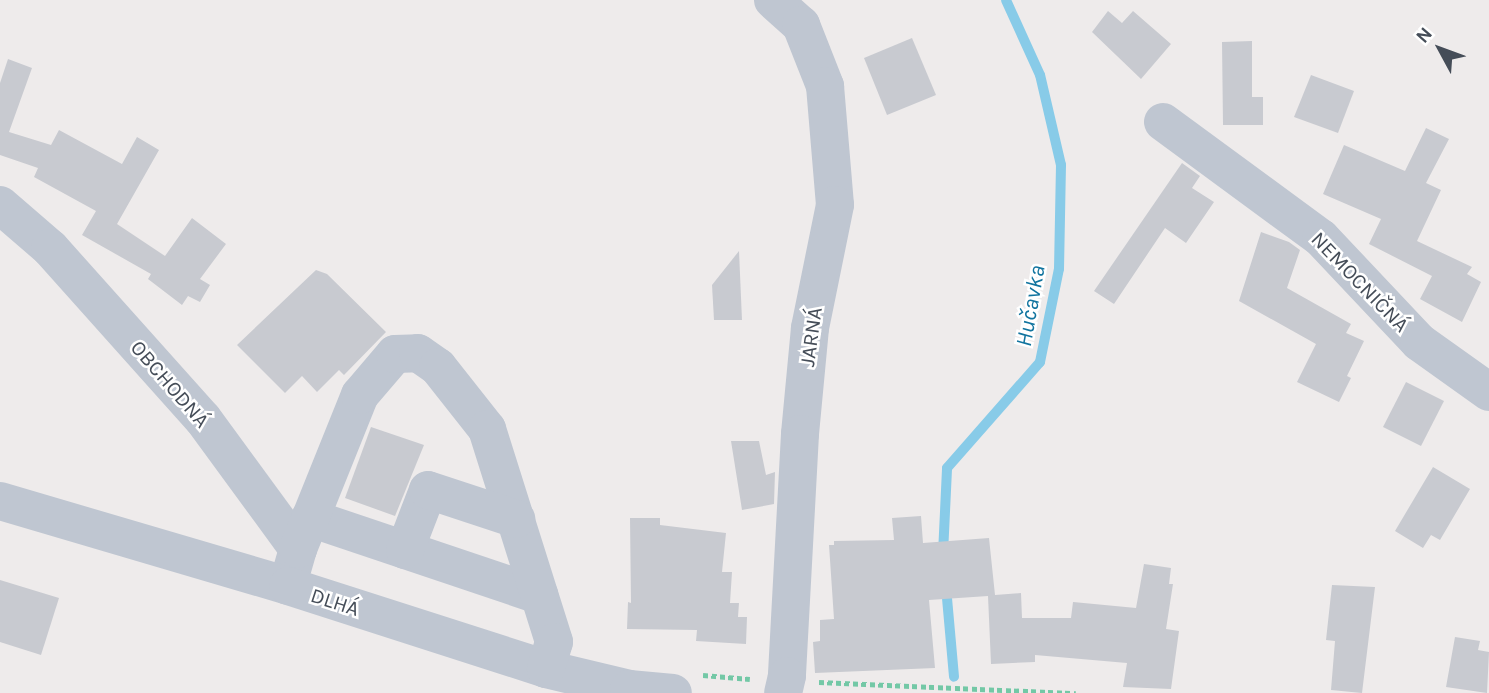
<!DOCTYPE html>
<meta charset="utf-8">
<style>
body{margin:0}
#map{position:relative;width:1489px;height:693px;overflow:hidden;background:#eeebeb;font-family:Karla,sans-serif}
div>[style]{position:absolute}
.stream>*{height:10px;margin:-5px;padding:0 5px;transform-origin:5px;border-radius:5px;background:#88cbe8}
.building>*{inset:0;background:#c8cad0}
.path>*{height:4.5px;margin-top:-2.25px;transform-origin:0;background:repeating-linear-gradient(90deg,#73c8a6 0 5px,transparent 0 8.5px)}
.minor>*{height:38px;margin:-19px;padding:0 19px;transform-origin:19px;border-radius:19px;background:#bfc6d1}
span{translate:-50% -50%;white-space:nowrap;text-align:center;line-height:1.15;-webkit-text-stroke:5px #fff;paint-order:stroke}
.street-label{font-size:21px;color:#454d58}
.water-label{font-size:23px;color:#11749f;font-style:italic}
.north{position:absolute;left:1405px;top:14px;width:70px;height:70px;-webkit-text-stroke:5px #fff;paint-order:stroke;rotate:311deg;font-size:19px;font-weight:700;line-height:28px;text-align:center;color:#454d58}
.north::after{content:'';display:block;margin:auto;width:24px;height:32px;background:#454d58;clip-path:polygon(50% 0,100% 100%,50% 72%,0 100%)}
</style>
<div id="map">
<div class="stream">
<div style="left:943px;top:554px;width:86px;rotate:-87.3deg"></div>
<div style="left:947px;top:468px;width:141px;rotate:-48.7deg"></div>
<div style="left:1040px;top:362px;width:95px;rotate:-78.5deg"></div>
<div style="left:1059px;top:269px;width:104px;rotate:-88.9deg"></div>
<div style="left:1061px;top:165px;width:92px;rotate:-103.1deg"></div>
<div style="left:1040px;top:75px;width:82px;rotate:-114.4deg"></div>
<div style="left:946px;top:587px;width:90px;rotate:84.9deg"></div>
</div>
<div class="building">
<div style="clip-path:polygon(1108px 11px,1122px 23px,1133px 11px,1171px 44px,1141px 79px,1092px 32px)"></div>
<div style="clip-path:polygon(912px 38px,936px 95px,887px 115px,864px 58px)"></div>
<div style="clip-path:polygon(1252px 41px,1252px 97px,1263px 97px,1263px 125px,1223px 125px,1222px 42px)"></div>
<div style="clip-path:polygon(8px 59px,32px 68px,9px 132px,51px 145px,59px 130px,122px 164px,137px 137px,159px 150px,117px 224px,165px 256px,192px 218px,226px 244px,200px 279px,210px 285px,200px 302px,188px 296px,182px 305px,148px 279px,151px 274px,82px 235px,96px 211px,34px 177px,38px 168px,0 155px,0 83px)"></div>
<div style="clip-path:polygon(1311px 75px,1354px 91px,1338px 133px,1294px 117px)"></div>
<div style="clip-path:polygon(1426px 128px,1449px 139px,1426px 183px,1441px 190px,1417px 241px,1472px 267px,1467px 274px,1481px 282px,1462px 322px,1420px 299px,1432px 276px,1369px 244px,1381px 219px,1323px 194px,1344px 145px,1405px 171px)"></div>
<div style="clip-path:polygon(1182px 163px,1200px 176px,1192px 188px,1214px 202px,1186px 243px,1165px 228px,1114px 304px,1094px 291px)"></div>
<div style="clip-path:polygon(1261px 232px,1289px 242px,1300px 250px,1287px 288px,1351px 324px,1346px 333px,1364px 341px,1347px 376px,1351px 378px,1339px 402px,1297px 382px,1316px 344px,1239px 301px)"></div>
<div style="clip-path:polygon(739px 251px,742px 320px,714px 320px,712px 285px)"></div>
<div style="clip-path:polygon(316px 270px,327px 274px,386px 332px,344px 375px,339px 370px,317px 392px,302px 376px,285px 393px,237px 345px)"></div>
<div style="clip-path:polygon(1406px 382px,1444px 401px,1421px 446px,1383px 427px)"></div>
<div style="clip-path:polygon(371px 427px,424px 445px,395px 516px,345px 498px)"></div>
<div style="clip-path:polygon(731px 441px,759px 441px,766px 475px,775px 472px,774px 504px,742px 510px)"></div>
<div style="clip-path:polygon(1433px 467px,1470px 489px,1440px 540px,1431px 535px,1423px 548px,1395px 531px)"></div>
<div style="clip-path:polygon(921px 516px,923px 543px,989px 538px,995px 595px,1021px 593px,1022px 618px,1071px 618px,1073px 602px,1136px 608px,1144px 564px,1171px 568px,1169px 584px,1173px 584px,1166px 629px,1179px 631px,1171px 689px,1123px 687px,1127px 663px,1035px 655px,1035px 662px,991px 664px,988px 596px,929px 600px,935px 668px,815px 673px,813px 642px,820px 641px,820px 620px,834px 619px,829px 545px,834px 545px,834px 541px,894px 540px,892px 518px)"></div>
<div style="clip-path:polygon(630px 518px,660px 518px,660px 525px,726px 533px,722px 572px,732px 572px,730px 603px,739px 603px,738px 617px,747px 617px,746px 644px,696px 641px,697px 630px,627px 629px,628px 602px,631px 603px)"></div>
<div style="clip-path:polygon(0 580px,59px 598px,41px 655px,0 642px)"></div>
<div style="clip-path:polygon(1332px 585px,1375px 587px,1362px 693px,1331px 690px,1335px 641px,1326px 640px)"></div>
<div style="clip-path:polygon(1455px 637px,1480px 641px,1478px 650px,1489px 652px,1487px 693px,1446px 687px)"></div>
</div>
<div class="path">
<div style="left:703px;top:675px;width:47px;rotate:4.9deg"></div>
<div style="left:819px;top:682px;width:257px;rotate:2.5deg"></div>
</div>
<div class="minor">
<div style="left:773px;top:0;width:38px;rotate:42deg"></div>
<div style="left:801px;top:25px;width:66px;rotate:68.5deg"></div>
<div style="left:825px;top:86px;width:119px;rotate:85.2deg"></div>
<div style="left:835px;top:205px;width:126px;rotate:101.5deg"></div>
<div style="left:810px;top:328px;width:106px;rotate:95.4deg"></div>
<div style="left:800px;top:434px;width:242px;rotate:93.1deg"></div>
<div style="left:787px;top:676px;width:17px;rotate:103deg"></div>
<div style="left:1163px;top:122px;width:196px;rotate:36.3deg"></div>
<div style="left:1321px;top:238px;width:143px;rotate:46.7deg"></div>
<div style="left:1419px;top:342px;width:86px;rotate:35.5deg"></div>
<div style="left:0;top:205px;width:66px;rotate:40.7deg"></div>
<div style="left:50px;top:248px;width:229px;rotate:48.2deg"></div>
<div style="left:203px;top:419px;width:161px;rotate:53.8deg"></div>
<div style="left:298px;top:549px;width:19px;rotate:106deg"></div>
<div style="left:0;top:501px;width:300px;rotate:16.4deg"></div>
<div style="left:288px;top:586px;width:271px;rotate:17.8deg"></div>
<div style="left:546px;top:669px;width:85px;rotate:13.5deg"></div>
<div style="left:629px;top:689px;width:44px;rotate:5.2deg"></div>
<div style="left:310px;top:518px;width:242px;rotate:18.6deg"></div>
<div style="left:298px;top:549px;width:166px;rotate:-68.1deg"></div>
<div style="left:360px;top:395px;width:54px;rotate:-49.5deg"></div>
<div style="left:395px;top:354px;width:23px;rotate:-2deg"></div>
<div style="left:418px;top:353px;width:24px;rotate:35deg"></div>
<div style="left:438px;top:367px;width:79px;rotate:51.7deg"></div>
<div style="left:487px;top:429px;width:223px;rotate:72.5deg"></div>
<div style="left:554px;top:642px;width:28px;rotate:107deg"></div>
<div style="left:405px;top:550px;width:64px;rotate:-69deg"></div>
<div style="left:428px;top:490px;width:93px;rotate:18.2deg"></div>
</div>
<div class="street-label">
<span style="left:1360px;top:282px;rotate:46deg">NEMOCNIČNÁ</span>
<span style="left:811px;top:337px;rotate:-82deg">JARNÁ</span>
<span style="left:170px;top:384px;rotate:49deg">OBCHODNÁ</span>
<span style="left:335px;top:602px;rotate:18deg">DLHÁ</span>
</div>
<div class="water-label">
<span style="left:1031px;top:306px;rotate:-80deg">Hučavka</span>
</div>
<div class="north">N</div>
</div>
